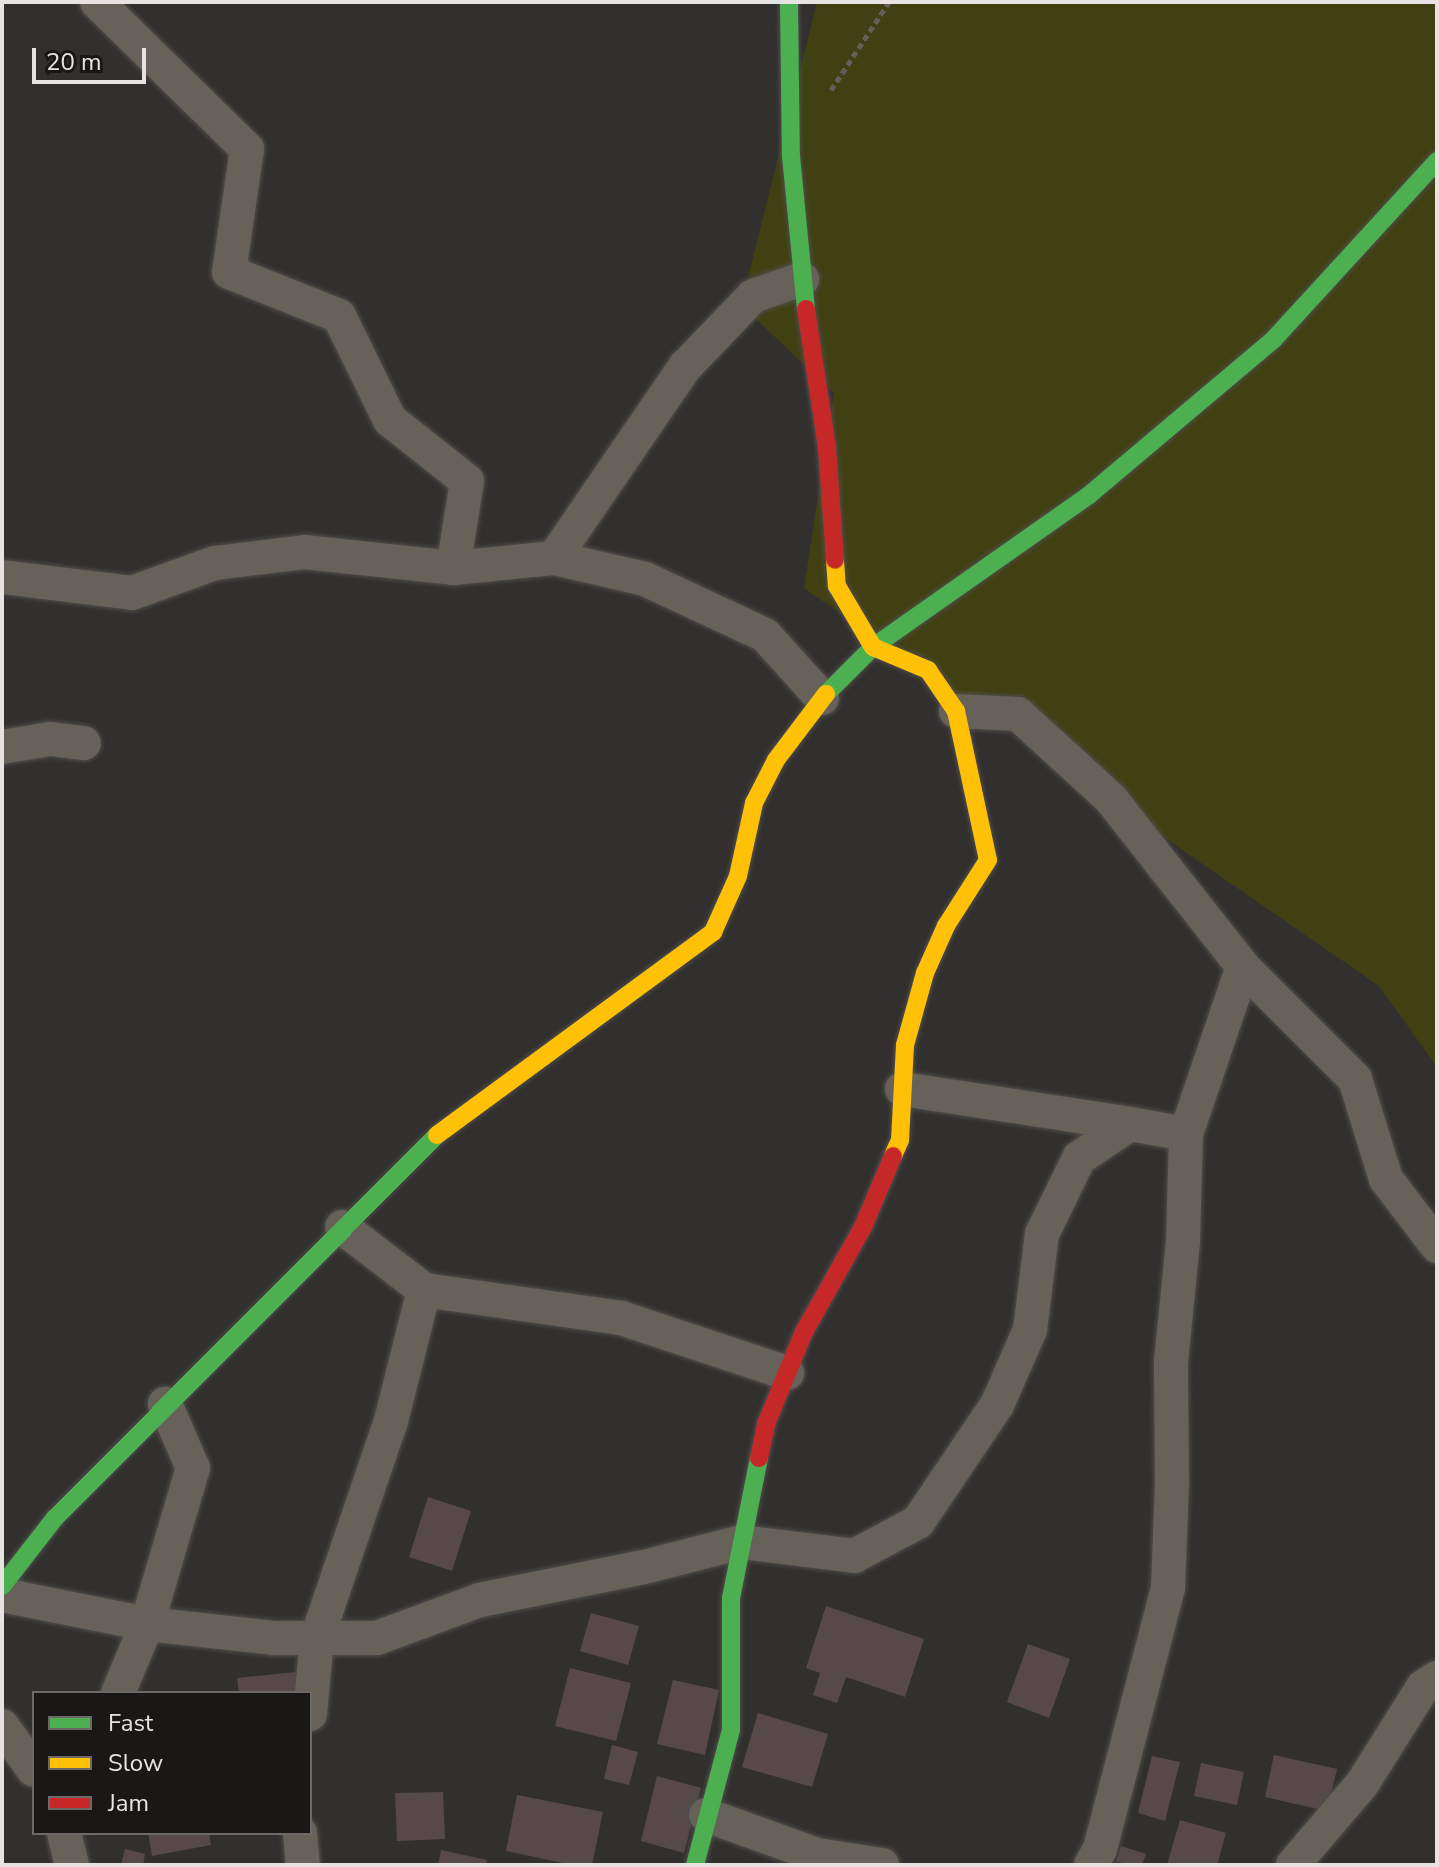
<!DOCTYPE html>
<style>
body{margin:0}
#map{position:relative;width:1439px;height:1867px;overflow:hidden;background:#32302e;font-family:"Nunito Sans",sans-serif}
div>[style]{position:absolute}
.green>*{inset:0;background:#414012}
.building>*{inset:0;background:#57494a}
.path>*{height:5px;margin-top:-2.5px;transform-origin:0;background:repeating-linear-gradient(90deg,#625f5a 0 6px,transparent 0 10px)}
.roads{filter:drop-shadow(0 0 2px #4e4d4c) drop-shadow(0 0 2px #4e4d4c)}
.street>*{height:34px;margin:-17px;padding:0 17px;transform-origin:17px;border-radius:17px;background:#666159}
.fast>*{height:18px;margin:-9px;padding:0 9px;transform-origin:9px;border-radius:9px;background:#4caf50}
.slow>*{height:18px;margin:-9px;padding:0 9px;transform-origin:9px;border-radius:9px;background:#ffc107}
.jam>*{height:18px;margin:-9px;padding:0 9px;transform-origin:9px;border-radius:9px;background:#c62828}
span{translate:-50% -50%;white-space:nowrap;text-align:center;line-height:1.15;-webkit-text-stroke:8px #1a1817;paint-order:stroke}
.frame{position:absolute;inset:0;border:4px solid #e6e3e2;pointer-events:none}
.legend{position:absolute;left:32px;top:1691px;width:280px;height:144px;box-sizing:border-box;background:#1a1817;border:2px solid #6c6968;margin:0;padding:10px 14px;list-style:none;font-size:24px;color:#e6e3e2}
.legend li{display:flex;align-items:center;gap:16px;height:40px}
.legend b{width:40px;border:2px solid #6c6968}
.scale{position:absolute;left:32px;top:48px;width:114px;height:36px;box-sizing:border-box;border:4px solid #e6e3e2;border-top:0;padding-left:10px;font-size:24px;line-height:28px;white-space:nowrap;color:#e6e3e2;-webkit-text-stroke:6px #1a1817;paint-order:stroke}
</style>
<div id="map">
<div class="green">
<div style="clip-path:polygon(817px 2px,1437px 2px,1437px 1067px,1379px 986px,804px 588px,834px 393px,741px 305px)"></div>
</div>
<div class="building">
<div style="clip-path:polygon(428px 1497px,471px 1511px,452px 1571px,409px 1557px)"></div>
<div style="clip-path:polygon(826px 1606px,924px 1639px,905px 1697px,846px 1677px,837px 1703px,813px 1695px,820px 1673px,806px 1668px)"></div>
<div style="clip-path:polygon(591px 1613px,639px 1626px,628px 1665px,580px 1651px)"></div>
<div style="clip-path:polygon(1028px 1644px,1070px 1659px,1049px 1718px,1007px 1702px)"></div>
<div style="clip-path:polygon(570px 1668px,631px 1683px,616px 1741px,555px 1726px)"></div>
<div style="clip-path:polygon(296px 1672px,297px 1693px,239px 1693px,237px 1678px)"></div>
<div style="clip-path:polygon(673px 1680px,719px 1690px,705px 1755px,657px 1744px)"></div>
<div style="clip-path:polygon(758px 1713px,828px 1734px,812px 1787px,742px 1767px)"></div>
<div style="clip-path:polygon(612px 1745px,638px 1752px,629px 1785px,604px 1779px)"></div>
<div style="clip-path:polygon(1274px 1755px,1337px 1769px,1327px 1811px,1265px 1797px)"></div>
<div style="clip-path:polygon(1152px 1756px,1180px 1762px,1165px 1821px,1138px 1813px)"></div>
<div style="clip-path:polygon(1201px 1763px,1244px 1772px,1237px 1805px,1194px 1796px)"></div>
<div style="clip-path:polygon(657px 1776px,701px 1788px,684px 1853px,641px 1841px)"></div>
<div style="clip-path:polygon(443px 1792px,445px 1839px,397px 1841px,395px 1793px)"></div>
<div style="clip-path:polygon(517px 1795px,603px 1812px,592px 1865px,573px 1865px,506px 1851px)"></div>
<div style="clip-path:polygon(1180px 1820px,1226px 1833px,1217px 1865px,1167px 1865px)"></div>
<div style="clip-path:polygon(148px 1833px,209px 1833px,211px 1845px,152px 1856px)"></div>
<div style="clip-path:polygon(1121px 1846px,1146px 1854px,1142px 1865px,1116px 1862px)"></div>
<div style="clip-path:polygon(125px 1849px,145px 1854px,143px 1865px,121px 1865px)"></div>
<div style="clip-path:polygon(441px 1850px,487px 1860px,486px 1865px,438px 1865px)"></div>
</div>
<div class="path">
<div style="left:831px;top:90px;width:105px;rotate:-56.6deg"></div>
</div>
<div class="roads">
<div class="street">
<div style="left:97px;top:2px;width:210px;rotate:44.4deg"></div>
<div style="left:247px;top:149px;width:124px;rotate:98.3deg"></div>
<div style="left:229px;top:272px;width:118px;rotate:21.8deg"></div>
<div style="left:339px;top:316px;width:116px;rotate:63.9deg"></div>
<div style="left:390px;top:420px;width:98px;rotate:38.4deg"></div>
<div style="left:467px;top:481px;width:88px;rotate:99.1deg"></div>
<div style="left:554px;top:558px;width:232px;rotate:-55.6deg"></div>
<div style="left:685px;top:367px;width:98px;rotate:-46.2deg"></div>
<div style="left:753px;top:296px;width:52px;rotate:-19.1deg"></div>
<div style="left:2px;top:577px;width:131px;rotate:7deg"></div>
<div style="left:132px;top:593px;width:88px;rotate:-19.9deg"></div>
<div style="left:215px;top:563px;width:90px;rotate:-7deg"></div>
<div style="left:304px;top:552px;width:150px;rotate:6.1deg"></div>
<div style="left:453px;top:568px;width:101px;rotate:-5.7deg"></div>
<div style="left:554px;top:558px;width:93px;rotate:13deg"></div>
<div style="left:645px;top:579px;width:132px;rotate:25deg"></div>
<div style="left:765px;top:635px;width:85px;rotate:47.9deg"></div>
<div style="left:956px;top:711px;width:62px;rotate:2.8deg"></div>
<div style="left:1018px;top:714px;width:126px;rotate:42.4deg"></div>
<div style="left:1111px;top:799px;width:214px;rotate:51.8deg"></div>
<div style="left:1243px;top:967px;width:158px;rotate:45deg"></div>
<div style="left:1355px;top:1079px;width:105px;rotate:72.8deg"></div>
<div style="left:1386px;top:1179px;width:84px;rotate:52.7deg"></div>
<div style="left:2px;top:747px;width:49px;rotate:-9.5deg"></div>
<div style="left:50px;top:739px;width:34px;rotate:7deg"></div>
<div style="left:902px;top:1089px;width:231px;rotate:8.7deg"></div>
<div style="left:342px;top:1227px;width:103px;rotate:37.5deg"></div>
<div style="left:424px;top:1290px;width:199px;rotate:8.1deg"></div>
<div style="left:621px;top:1318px;width:175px;rotate:18.3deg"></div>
<div style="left:2px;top:1595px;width:148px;rotate:11.3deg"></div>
<div style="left:147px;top:1624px;width:127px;rotate:6.3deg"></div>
<div style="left:273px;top:1638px;width:104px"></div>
<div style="left:377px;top:1638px;width:110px;rotate:-20.3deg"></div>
<div style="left:480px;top:1600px;width:167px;rotate:-11.4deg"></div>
<div style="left:644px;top:1567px;width:101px;rotate:-14.3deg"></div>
<div style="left:742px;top:1542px;width:113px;rotate:7.1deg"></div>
<div style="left:854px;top:1556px;width:72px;rotate:-28deg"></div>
<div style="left:918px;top:1522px;width:141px;rotate:-56deg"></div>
<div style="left:997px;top:1405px;width:82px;rotate:-66.3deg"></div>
<div style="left:1030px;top:1330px;width:97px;rotate:-82.9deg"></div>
<div style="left:1042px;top:1234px;width:85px;rotate:-64deg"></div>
<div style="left:1079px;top:1158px;width:61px;rotate:-33.7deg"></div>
<div style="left:1130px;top:1124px;width:57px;rotate:10.1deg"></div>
<div style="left:118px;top:1693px;width:75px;rotate:-67.2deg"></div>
<div style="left:147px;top:1624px;width:163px;rotate:-73.6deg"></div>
<div style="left:193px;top:1468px;width:70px;rotate:-113.6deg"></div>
<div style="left:310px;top:1714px;width:76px;rotate:-84.7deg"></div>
<div style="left:317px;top:1638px;width:229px;rotate:-71.2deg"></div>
<div style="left:391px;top:1421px;width:135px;rotate:-75.9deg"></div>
<div style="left:2px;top:1726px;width:54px;rotate:54deg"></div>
<div style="left:706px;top:1815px;width:118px;rotate:19.8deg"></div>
<div style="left:817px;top:1855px;width:66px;rotate:8.7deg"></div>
<div style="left:64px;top:1833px;width:33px;rotate:76deg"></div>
<div style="left:300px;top:1833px;width:32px;rotate:85deg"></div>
<div style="left:1091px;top:1865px;width:18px;rotate:-61deg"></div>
<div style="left:1100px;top:1849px;width:270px;rotate:-75.4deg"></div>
<div style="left:1168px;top:1588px;width:105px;rotate:-87.8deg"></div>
<div style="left:1172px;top:1483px;width:121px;rotate:-90.5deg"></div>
<div style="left:1171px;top:1362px;width:121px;rotate:-84.3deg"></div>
<div style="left:1183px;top:1242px;width:108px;rotate:-88.4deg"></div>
<div style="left:1186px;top:1134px;width:176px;rotate:-71.2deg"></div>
<div style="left:1293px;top:1865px;width:106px;rotate:-49.6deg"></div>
<div style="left:1362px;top:1784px;width:115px;rotate:-57.8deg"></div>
<div style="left:1423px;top:1687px;width:17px;rotate:-33deg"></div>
</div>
<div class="fast">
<div style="left:789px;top:2px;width:154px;rotate:89.3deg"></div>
<div style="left:791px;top:156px;width:154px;rotate:84.4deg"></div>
<div style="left:826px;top:694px;width:66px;rotate:-45deg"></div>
<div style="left:873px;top:647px;width:264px;rotate:-35.1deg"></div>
<div style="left:1089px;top:495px;width:241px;rotate:-40.1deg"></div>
<div style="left:1273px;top:340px;width:243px;rotate:-47.5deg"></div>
<div style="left:2px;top:1586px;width:86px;rotate:-52.1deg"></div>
<div style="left:55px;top:1518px;width:541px;rotate:-45.07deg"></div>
<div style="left:695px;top:1865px;width:140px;rotate:-75.1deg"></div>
<div style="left:731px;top:1730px;width:132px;rotate:-90deg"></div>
<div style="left:731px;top:1598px;width:143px;rotate:-78.7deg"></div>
</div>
<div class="slow">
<div style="left:835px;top:560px;width:26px;rotate:86deg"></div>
<div style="left:837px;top:586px;width:71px;rotate:59.5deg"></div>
<div style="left:873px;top:647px;width:60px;rotate:22.7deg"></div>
<div style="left:928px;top:670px;width:50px;rotate:55.7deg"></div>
<div style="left:956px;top:711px;width:152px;rotate:77.9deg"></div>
<div style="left:988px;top:860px;width:78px;rotate:122.5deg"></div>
<div style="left:946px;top:926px;width:51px;rotate:114.1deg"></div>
<div style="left:925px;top:973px;width:75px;rotate:105.5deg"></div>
<div style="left:905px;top:1045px;width:95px;rotate:93deg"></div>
<div style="left:900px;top:1140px;width:17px;rotate:114deg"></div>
<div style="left:437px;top:1135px;width:343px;rotate:-36.3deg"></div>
<div style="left:713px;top:932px;width:61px;rotate:-65.9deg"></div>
<div style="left:738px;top:876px;width:75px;rotate:-77.6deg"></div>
<div style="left:754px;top:803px;width:48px;rotate:-62.9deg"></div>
<div style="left:776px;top:760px;width:83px;rotate:-52.9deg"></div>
</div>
<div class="jam">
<div style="left:806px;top:309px;width:141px;rotate:81.4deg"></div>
<div style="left:827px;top:448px;width:112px;rotate:85.9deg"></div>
<div style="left:759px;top:1458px;width:35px;rotate:-78deg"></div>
<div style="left:766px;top:1424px;width:100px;rotate:-67.6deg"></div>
<div style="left:804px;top:1332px;width:120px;rotate:-60.7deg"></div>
<div style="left:863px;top:1227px;width:77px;rotate:-67.1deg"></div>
</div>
</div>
<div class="frame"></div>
<ul class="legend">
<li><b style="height:10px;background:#4caf50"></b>Fast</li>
<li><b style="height:10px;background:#ffc107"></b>Slow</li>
<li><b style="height:10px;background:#c62828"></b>Jam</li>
</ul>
<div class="scale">20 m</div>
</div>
